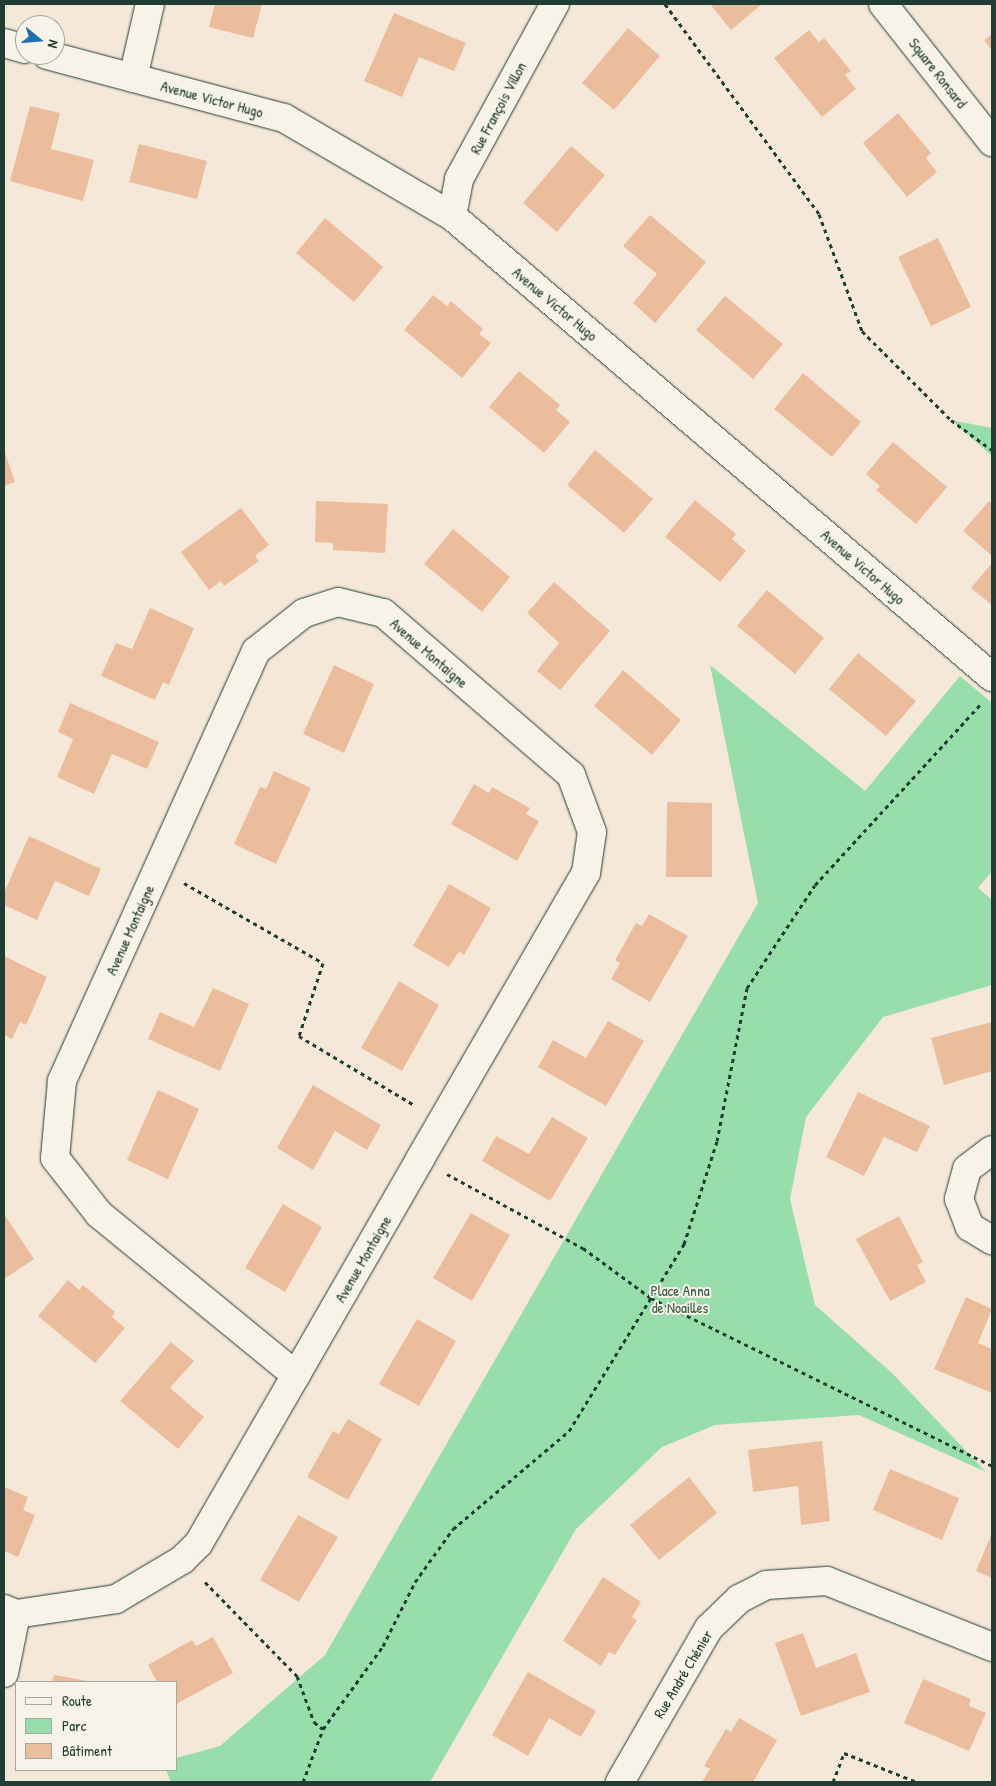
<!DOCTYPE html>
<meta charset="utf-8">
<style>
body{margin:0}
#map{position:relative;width:996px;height:1786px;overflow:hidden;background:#f5e8d9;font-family:"Patrick Hand",sans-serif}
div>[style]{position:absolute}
.green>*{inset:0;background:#98deab}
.building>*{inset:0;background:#ecbd9d}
.path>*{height:3px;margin-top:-1.5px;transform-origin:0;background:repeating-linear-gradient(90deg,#1f3d34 0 4px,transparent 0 8px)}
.roads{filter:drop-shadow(0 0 1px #1f3d34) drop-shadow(0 0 1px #1f3d34)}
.minor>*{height:28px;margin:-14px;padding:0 14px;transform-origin:14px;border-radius:14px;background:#f7f3e8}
span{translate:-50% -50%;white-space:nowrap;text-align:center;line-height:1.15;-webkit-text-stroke:4px #f7f3e8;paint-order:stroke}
.street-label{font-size:15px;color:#1f3d34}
.park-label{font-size:15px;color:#375d4c}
.frame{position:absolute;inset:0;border:5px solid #1f3d34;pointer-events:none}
.legend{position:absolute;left:15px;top:1681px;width:162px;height:90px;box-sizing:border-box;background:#f7f3e8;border:1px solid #a1aaa0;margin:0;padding:6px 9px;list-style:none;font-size:15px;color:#1f3d34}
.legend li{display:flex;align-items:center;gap:10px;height:25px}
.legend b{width:25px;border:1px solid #a1aaa0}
.north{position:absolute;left:15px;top:15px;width:50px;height:50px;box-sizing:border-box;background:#f7f3e8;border:1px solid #a1aaa0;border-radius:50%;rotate:107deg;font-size:14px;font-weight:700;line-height:20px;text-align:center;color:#1f3d34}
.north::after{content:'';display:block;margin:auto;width:18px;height:22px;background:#1f6fb2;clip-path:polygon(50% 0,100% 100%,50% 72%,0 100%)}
</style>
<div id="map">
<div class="green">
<div style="clip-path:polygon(951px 420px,992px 428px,992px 456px)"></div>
<div style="clip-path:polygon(710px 665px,865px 791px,960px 676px,992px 703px,992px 871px,978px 888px,992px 900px,992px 985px,883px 1017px,806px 1117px,790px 1199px,815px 1305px,892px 1373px,986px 1472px,859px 1415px,715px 1425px,662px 1447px,576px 1529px,430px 1782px,171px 1782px,166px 1770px,176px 1770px,176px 1758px,220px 1746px,325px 1655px,758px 903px)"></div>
</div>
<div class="building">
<div style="clip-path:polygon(215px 4px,262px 4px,253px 38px,209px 27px)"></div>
<div style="clip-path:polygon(710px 4px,762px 4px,731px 30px)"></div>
<div style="clip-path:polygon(394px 13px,466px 43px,454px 71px,419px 57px,402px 97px,364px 81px)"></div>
<div style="clip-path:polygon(628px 28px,660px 56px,614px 110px,582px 83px)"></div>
<div style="clip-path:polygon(809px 30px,819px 42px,824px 38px,851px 71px,845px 75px,856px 89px,822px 117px,774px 58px)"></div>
<div style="clip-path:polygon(992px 34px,992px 51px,984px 40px)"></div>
<div style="clip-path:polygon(30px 106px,60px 113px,51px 149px,94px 160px,83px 201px,10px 181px)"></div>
<div style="clip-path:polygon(898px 113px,931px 153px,926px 158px,937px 172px,907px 197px,863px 143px)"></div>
<div style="clip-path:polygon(139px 144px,207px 161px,197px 199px,129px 182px)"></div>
<div style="clip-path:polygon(571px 146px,605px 175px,557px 232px,523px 203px)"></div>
<div style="clip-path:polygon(650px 215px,706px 262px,655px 323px,633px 303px,657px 274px,623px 246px)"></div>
<div style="clip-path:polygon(325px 218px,383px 267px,354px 302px,296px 253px)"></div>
<div style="clip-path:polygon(938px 238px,971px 307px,931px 326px,898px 257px)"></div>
<div style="clip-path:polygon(433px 295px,447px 306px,451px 301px,483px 329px,479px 334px,491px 343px,462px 378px,404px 330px)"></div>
<div style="clip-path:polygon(725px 296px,783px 344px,753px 379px,696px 330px)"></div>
<div style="clip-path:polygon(519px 371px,560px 405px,556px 410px,570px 422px,544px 453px,489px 407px)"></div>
<div style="clip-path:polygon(803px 373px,861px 422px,832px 457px,774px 409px)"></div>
<div style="clip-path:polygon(893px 442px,947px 487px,916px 524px,876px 490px,880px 486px,866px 474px)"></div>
<div style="clip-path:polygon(4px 450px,15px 482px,4px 486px)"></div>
<div style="clip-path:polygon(595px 450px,653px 499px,624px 533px,567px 485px)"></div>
<div style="clip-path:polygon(695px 500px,736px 534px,732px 539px,746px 551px,720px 582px,665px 537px)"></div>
<div style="clip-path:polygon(316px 501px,388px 504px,385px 553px,333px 550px,333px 543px,315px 542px)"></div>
<div style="clip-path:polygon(989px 501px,992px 504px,992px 556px,963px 531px)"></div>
<div style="clip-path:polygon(241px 508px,269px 545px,255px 556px,259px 561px,224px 586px,221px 581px,209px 590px,181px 552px)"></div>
<div style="clip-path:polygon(453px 529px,510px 577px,482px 612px,424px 564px)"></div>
<div style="clip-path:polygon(992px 563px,992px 605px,971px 588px)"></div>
<div style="clip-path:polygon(554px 582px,610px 631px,560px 690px,537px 671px,559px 643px,527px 613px)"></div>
<div style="clip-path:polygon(767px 590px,824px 638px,795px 674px,737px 626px)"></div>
<div style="clip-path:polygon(150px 608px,194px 628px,169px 685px,163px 682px,155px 700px,101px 676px,116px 643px,132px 649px)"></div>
<div style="clip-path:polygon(858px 653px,916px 701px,886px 736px,829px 689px)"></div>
<div style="clip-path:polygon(334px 665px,374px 684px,344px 753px,303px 734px)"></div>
<div style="clip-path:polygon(623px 670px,681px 720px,652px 755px,594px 706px)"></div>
<div style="clip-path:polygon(70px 703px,159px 742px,147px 769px,112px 754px,94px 794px,57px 777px,73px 739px,58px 732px)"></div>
<div style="clip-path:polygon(274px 771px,311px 788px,276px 864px,234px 844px,260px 787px,266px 789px)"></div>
<div style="clip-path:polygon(474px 784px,489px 793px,492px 787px,530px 808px,526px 814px,539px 821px,517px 861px,451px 824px)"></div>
<div style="clip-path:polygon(667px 802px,712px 803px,712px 877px,666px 877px)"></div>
<div style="clip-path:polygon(29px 836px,101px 869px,89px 896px,55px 881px,37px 920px,4px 905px,4px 893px)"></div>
<div style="clip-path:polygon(449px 884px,491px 908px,464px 955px,459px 951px,449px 967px,413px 946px)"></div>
<div style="clip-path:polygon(649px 914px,688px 936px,650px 1002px,611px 979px,620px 963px,615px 960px,636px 923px,642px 926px)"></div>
<div style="clip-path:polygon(4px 956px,47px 977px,26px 1025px,20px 1022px,12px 1039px,4px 1035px)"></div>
<div style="clip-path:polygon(399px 981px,439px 1005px,402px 1071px,361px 1048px)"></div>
<div style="clip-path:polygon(213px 988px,249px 1004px,220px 1071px,148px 1039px,160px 1012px,194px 1027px)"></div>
<div style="clip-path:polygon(608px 1021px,644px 1041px,606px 1106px,538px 1067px,553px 1040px,586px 1058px)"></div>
<div style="clip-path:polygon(992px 1022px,992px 1071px,944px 1085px,931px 1038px)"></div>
<div style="clip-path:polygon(313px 1085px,381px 1125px,367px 1150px,335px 1131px,313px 1170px,277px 1148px)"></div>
<div style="clip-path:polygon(158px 1090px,199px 1109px,168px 1179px,127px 1160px)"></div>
<div style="clip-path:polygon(858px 1092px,930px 1126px,917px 1152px,884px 1137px,864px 1176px,826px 1157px)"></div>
<div style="clip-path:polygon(552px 1117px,588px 1138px,550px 1201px,482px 1161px,496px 1136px,529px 1154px)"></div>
<div style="clip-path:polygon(283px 1204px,322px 1227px,285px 1292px,245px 1268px)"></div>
<div style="clip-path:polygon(471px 1213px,510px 1235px,472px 1301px,433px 1278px)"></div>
<div style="clip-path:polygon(4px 1214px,34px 1259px,4px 1279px)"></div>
<div style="clip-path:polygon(899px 1216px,923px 1262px,917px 1265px,926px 1282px,890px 1301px,856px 1239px)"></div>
<div style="clip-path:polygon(68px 1280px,79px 1290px,83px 1285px,115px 1312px,112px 1317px,125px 1328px,95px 1363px,38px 1316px)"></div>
<div style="clip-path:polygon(966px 1297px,992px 1309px,978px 1343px,992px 1349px,992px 1393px,934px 1369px)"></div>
<div style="clip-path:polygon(417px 1319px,456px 1341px,419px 1406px,379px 1384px)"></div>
<div style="clip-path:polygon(171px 1342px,194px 1361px,170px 1388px,204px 1417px,178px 1449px,120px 1401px)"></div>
<div style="clip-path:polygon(348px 1419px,382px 1439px,348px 1500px,307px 1477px,333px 1431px,339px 1434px)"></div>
<div style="clip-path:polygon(822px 1441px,830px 1521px,801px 1525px,798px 1486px,753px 1492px,748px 1450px)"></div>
<div style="clip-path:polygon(890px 1469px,959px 1498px,942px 1540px,873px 1510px)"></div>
<div style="clip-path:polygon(689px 1477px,717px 1513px,659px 1560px,630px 1525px)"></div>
<div style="clip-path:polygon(4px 1487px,28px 1497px,23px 1510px,35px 1515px,18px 1557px,4px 1551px)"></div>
<div style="clip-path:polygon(298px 1515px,338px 1537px,299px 1602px,260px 1580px)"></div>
<div style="clip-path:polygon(992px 1533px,992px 1578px,976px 1571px)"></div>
<div style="clip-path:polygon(603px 1577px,641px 1602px,632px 1617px,637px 1620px,615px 1655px,609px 1652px,601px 1666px,563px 1641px)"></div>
<div style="clip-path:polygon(803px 1633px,816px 1668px,856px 1653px,870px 1692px,801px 1716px,775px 1643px)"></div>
<div style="clip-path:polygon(213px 1637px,233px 1673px,176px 1704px,176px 1682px,157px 1682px,148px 1665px,192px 1640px,196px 1646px)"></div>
<div style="clip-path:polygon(528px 1672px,596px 1711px,581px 1737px,549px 1718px,528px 1756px,492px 1735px)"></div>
<div style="clip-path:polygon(54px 1675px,88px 1681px,88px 1682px,52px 1682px)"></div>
<div style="clip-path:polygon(923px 1679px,971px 1699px,969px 1706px,986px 1713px,969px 1751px,904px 1723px)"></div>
<div style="clip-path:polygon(739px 1718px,777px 1740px,753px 1782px,702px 1782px,710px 1769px,704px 1766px,726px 1729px,731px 1732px)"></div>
</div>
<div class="path">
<div style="left:665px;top:4px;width:260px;rotate:53.7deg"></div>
<div style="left:819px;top:214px;width:125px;rotate:69.8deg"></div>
<div style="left:862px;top:331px;width:126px;rotate:45deg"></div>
<div style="left:951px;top:420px;width:51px;rotate:36.2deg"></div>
<div style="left:184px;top:883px;width:160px;rotate:29.9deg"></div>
<div style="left:323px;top:963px;width:77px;rotate:108.2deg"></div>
<div style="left:299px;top:1036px;width:136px;rotate:30.9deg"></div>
<div style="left:447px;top:1174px;width:155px;rotate:28.6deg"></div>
<div style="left:583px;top:1248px;width:84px;rotate:36.3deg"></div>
<div style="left:651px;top:1298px;width:380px;rotate:26.2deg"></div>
<div style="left:205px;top:1582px;width:132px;rotate:45.6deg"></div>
<div style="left:297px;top:1676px;width:49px;rotate:69.7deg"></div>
<div style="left:314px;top:1722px;width:11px;rotate:38deg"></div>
<div style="left:303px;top:1782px;width:57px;rotate:-69.3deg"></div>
<div style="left:323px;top:1729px;width:102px;rotate:-54.1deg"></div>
<div style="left:383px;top:1646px;width:72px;rotate:-63.4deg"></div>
<div style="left:415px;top:1582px;width:65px;rotate:-54.4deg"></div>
<div style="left:453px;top:1529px;width:152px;rotate:-40.2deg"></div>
<div style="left:569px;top:1431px;width:220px;rotate:-58.4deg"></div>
<div style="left:684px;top:1244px;width:108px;rotate:-72.2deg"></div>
<div style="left:717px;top:1141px;width:156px;rotate:-78.9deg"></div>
<div style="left:747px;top:988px;width:123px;rotate:-56.6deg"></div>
<div style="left:815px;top:885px;width:244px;rotate:-47.5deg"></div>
<div style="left:833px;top:1782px;width:31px;rotate:-69deg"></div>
<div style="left:844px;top:1753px;width:79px;rotate:21.7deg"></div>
</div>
<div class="roads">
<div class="minor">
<div style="left:883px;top:4px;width:176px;rotate:51.7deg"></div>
<div style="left:4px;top:43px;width:22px;rotate:16deg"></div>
<div style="left:47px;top:55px;width:245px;rotate:14.9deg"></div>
<div style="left:284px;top:118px;width:194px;rotate:30.3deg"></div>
<div style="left:452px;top:216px;width:710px;rotate:40.49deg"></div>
<div style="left:133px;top:78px;width:76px;rotate:-77.1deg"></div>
<div style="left:452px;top:216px;width:38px;rotate:-79deg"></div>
<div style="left:459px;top:179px;width:200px;rotate:-61.3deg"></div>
<div style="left:992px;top:1150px;width:31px;rotate:143deg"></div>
<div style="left:967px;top:1169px;width:31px;rotate:105deg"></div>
<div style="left:959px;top:1199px;width:30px;rotate:69deg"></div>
<div style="left:970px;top:1227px;width:26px;rotate:31deg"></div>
<div style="left:4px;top:1609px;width:13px;rotate:23deg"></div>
<div style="left:16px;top:1614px;width:101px;rotate:-8.5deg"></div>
<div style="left:116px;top:1599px;width:77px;rotate:-30.6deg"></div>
<div style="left:182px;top:1560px;width:24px;rotate:-45deg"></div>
<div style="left:199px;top:1543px;width:194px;rotate:-60deg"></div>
<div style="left:296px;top:1375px;width:249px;rotate:-60.1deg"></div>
<div style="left:420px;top:1159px;width:331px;rotate:-59.9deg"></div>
<div style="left:586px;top:873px;width:41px;rotate:-81.7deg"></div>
<div style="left:592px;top:832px;width:61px;rotate:-110.2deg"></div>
<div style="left:571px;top:775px;width:248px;rotate:-139.2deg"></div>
<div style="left:383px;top:613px;width:46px;rotate:-166.3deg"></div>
<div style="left:338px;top:602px;width:36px;rotate:162deg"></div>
<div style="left:304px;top:613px;width:61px;rotate:141.6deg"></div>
<div style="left:256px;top:651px;width:472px;rotate:114.3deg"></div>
<div style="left:62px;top:1081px;width:77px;rotate:95.2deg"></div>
<div style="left:55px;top:1158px;width:71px;rotate:51.8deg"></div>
<div style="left:99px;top:1214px;width:254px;rotate:39.3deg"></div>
<div style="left:4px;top:1673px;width:60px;rotate:-78.5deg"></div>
<div style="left:620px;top:1782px;width:178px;rotate:-60deg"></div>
<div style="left:709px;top:1628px;width:42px;rotate:-44deg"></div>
<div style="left:739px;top:1599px;width:30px;rotate:-27deg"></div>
<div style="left:766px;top:1585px;width:61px;rotate:-3.8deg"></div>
<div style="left:827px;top:1581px;width:178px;rotate:21.8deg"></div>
</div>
</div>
<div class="street-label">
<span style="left:938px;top:73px;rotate:52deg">Square Ronsard</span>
<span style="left:212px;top:99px;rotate:15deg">Avenue Victor Hugo</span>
<span style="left:498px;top:108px;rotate:-62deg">Rue François Villon</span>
<span style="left:555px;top:304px;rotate:40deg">Avenue Victor Hugo</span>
<span style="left:863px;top:567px;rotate:41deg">Avenue Victor Hugo</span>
<span style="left:429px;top:653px;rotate:41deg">Avenue Montaigne</span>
<span style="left:130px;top:930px;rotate:-66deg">Avenue Montaigne</span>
<span style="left:363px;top:1259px;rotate:-60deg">Avenue Montaigne</span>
<span style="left:683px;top:1674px;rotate:-59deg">Rue André Chénier</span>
</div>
<div class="park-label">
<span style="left:680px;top:1299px">Place Anna<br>de Noailles</span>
</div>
<div class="frame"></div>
<ul class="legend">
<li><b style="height:6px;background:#f7f3e8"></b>Route</li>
<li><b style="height:14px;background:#98deab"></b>Parc</li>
<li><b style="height:14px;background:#ecbd9d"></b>Bâtiment</li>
</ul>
<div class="north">N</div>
</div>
